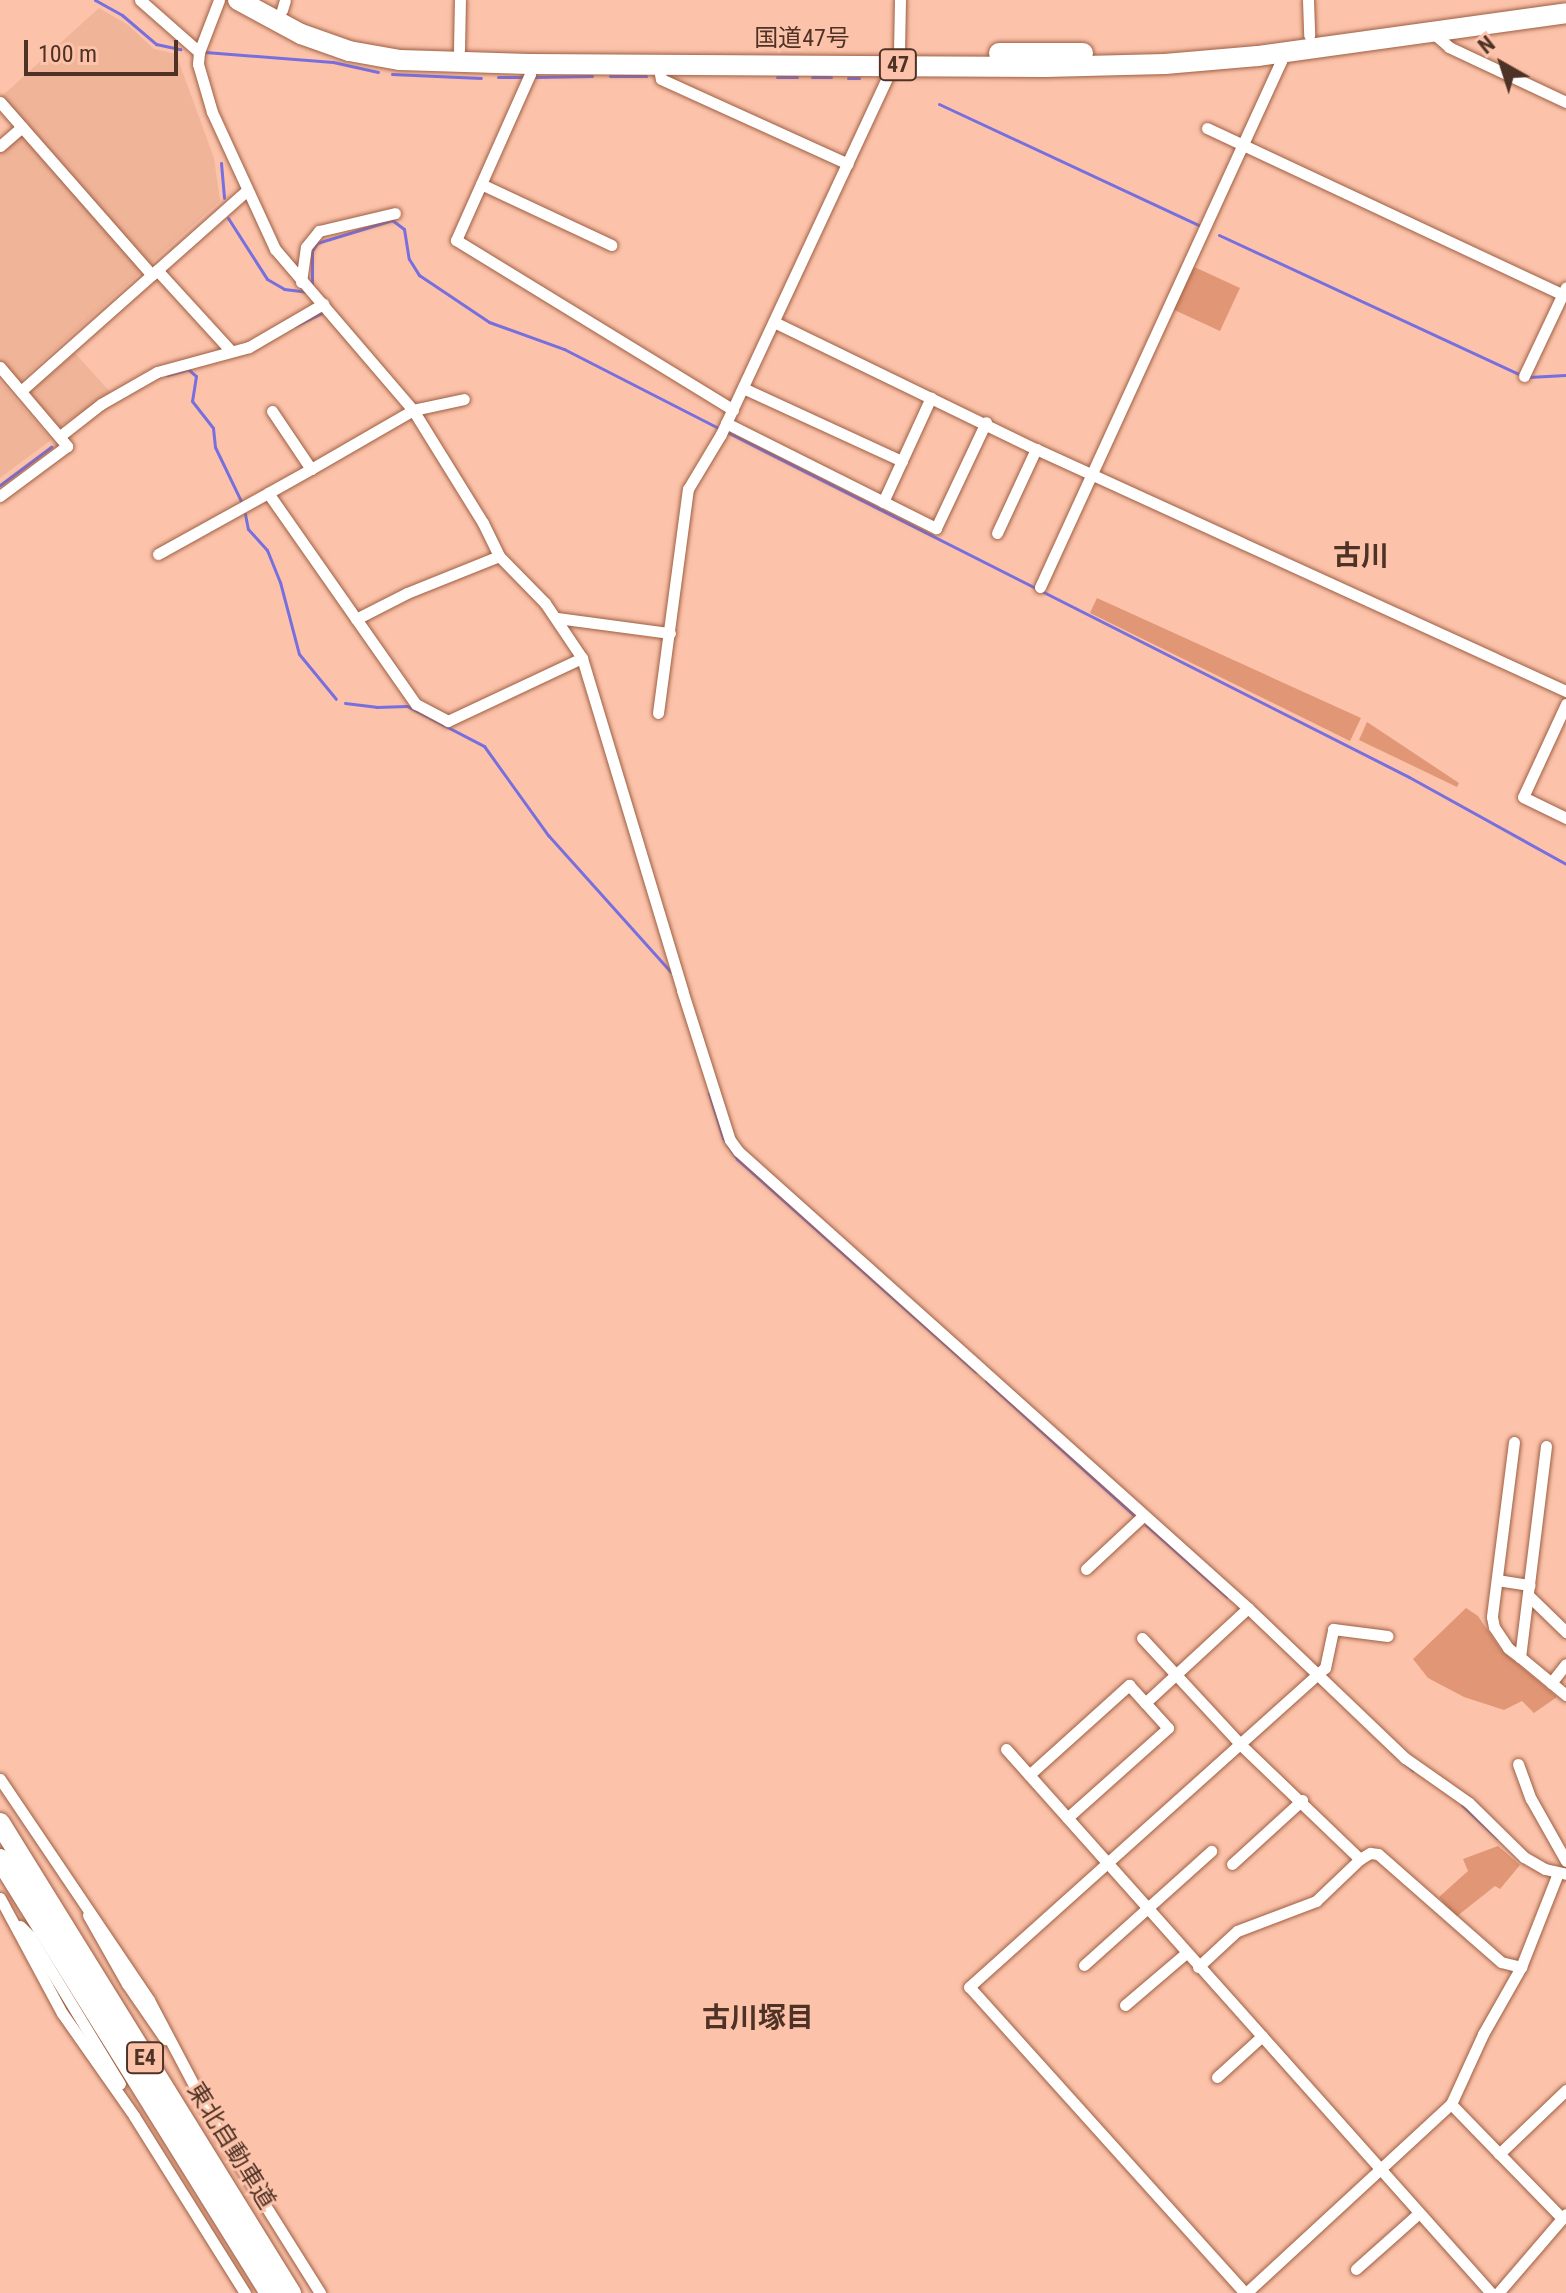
<!DOCTYPE html>
<meta charset="utf-8">
<style>
body{margin:0}
#map{position:relative;width:1566px;height:2293px;overflow:hidden;background:#fcc3aa;font-family:"Roboto Condensed","Noto Sans JP",sans-serif}
div>[style]{position:absolute}
.built>*{inset:0;background:#f0b499}
.green>*{inset:0;background:#e19676}
.stream>*{height:3px;margin:-1.5px;padding:0 1.5px;transform-origin:1.5px;border-radius:1.5px;background:#786fdf}
.roads{filter:drop-shadow(0 0 2px #9e5f43) drop-shadow(0 0 2px #9e5f43)}
.street>*{height:11px;margin:-5.5px;padding:0 5.5px;transform-origin:5.5px;border-radius:5.5px;background:#fff}
.highway>*{height:20px;margin:-10px;padding:0 10px;transform-origin:10px;border-radius:10px;background:#fff}
span{translate:-50% -50%;white-space:nowrap;text-align:center;line-height:1.15;-webkit-text-stroke:6px #fcc3aa;paint-order:stroke}
.shield-label span{padding:2px 6px;background:#fcc3aa;border:2px solid;border-radius:6px;-webkit-text-stroke-width:0}
.shield-label{font-size:22px;color:#4e3225;font-weight:700}
.street-label{font-size:24px;color:#4e3225}
.quarter-label{font-size:28px;color:#4e3225;font-weight:700}
.north{position:absolute;left:1462px;top:24px;width:80px;height:80px;-webkit-text-stroke:6px #fcc3aa;paint-order:stroke;rotate:321deg;font-size:22px;font-weight:700;line-height:32px;text-align:center;color:#4e3225}
.north::after{content:'';display:block;margin:auto;width:28px;height:36px;background:#4e3225;clip-path:polygon(50% 0,100% 100%,50% 72%,0 100%)}
.scale{position:absolute;left:24px;top:40px;width:154px;height:36px;box-sizing:border-box;border:4px solid #4e3225;border-top:0;padding-left:10px;font-size:24px;line-height:28px;white-space:nowrap;color:#4e3225;-webkit-text-stroke:6px #fcc3aa;paint-order:stroke}
</style>
<div id="map">
<div class="built">
<div style="clip-path:polygon(99px 8px,128px 25px,154px 49px,176px 54px,214px 158px,220px 201px,19px 382px,0 361px,0 150px,27px 126px,1px 97px)"></div>
<div style="clip-path:polygon(75px 353px,111px 393px,59px 427px,29px 393px)"></div>
<div style="clip-path:polygon(0 381px,51px 440px,0 478px)"></div>
</div>
<div class="green">
<div style="clip-path:polygon(1190px 265px,1240px 288px,1220px 331px,1170px 308px)"></div>
<div style="clip-path:polygon(1097px 598px,1361px 718px,1350px 741px,1090px 613px)"></div>
<div style="clip-path:polygon(1367px 722px,1459px 783px,1457px 787px,1359px 740px)"></div>
<div style="clip-path:polygon(1466px 1608px,1478px 1616px,1501px 1650px,1557px 1697px,1534px 1713px,1522px 1701px,1504px 1710px,1464px 1697px,1428px 1678px,1413px 1659px)"></div>
<div style="clip-path:polygon(1498px 1846px,1520px 1865px,1500px 1889px,1495px 1886px,1456px 1917px,1439px 1897px,1468px 1871px,1463px 1859px)"></div>
</div>
<div class="stream">
<div style="left:95px;top:0;width:31px;rotate:29deg"></div>
<div style="left:122px;top:15px;width:45px;rotate:40.5deg"></div>
<div style="left:156px;top:44px;width:25px;rotate:12deg"></div>
<div style="left:205px;top:52px;width:128px;rotate:4.5deg"></div>
<div style="left:333px;top:62px;width:46px;rotate:12.5deg"></div>
<div style="left:392px;top:74px;width:89px;rotate:2.6deg"></div>
<div style="left:610px;top:76px;width:36px"></div>
<div style="left:498px;top:77px;width:25px"></div>
<div style="left:534px;top:77px;width:58px;rotate:-1deg"></div>
<div style="left:777px;top:77px;width:20px"></div>
<div style="left:812px;top:77px;width:19px"></div>
<div style="left:848px;top:78px;width:11px"></div>
<div style="left:939px;top:104px;width:286px;rotate:25deg"></div>
<div style="left:221px;top:163px;width:35px;rotate:85deg"></div>
<div style="left:228px;top:218px;width:72px;rotate:57.4deg"></div>
<div style="left:267px;top:279px;width:20px;rotate:30deg"></div>
<div style="left:284px;top:289px;width:23px;rotate:7deg"></div>
<div style="left:1219px;top:235px;width:333px;rotate:24.9deg"></div>
<div style="left:312px;top:287px;width:36px;rotate:-90deg"></div>
<div style="left:312px;top:251px;width:9px;rotate:-58deg"></div>
<div style="left:317px;top:243px;width:78px;rotate:-17deg"></div>
<div style="left:392px;top:220px;width:15px;rotate:37deg"></div>
<div style="left:404px;top:229px;width:30px;rotate:81deg"></div>
<div style="left:409px;top:259px;width:19px;rotate:58deg"></div>
<div style="left:419px;top:275px;width:84px;rotate:33.9deg"></div>
<div style="left:489px;top:322px;width:80px;rotate:19.8deg"></div>
<div style="left:564px;top:349px;width:175px;rotate:27.1deg"></div>
<div style="left:295px;top:326px;width:30px;rotate:-26deg"></div>
<div style="left:189px;top:370px;width:9px;rotate:41deg"></div>
<div style="left:196px;top:376px;width:25px;rotate:99deg"></div>
<div style="left:192px;top:401px;width:34px;rotate:52deg"></div>
<div style="left:213px;top:428px;width:19px;rotate:84deg"></div>
<div style="left:215px;top:447px;width:62px;rotate:64.3deg"></div>
<div style="left:167px;top:375px;width:23px;rotate:-15deg"></div>
<div style="left:1528px;top:377px;width:38px;rotate:-3deg"></div>
<div style="left:727px;top:432px;width:764px;rotate:26.83deg"></div>
<div style="left:1409px;top:777px;width:179px;rotate:29deg"></div>
<div style="left:0;top:485px;width:64px;rotate:-36.7deg"></div>
<div style="left:245px;top:514px;width:15px;rotate:79deg"></div>
<div style="left:248px;top:529px;width:28px;rotate:48deg"></div>
<div style="left:267px;top:550px;width:35px;rotate:68deg"></div>
<div style="left:280px;top:582px;width:74px;rotate:75.2deg"></div>
<div style="left:299px;top:654px;width:58px;rotate:50.6deg"></div>
<div style="left:345px;top:703px;width:31px;rotate:7deg"></div>
<div style="left:376px;top:707px;width:31px;rotate:-2deg"></div>
<div style="left:407px;top:706px;width:87px;rotate:27.5deg"></div>
<div style="left:484px;top:746px;width:110px;rotate:54.3deg"></div>
<div style="left:548px;top:835px;width:184px;rotate:48.1deg"></div>
<div style="left:709px;top:1093px;width:47px;rotate:72.7deg"></div>
<div style="left:723px;top:1138px;width:25px;rotate:56deg"></div>
<div style="left:737px;top:1159px;width:320px;rotate:41.7deg"></div>
<div style="left:986px;top:1381px;width:200px;rotate:42.2deg"></div>
<div style="left:1146px;top:1525px;width:108px;rotate:41.6deg"></div>
<div style="left:1392px;top:1752px;width:28px;rotate:41deg"></div>
<div style="left:1462px;top:1805px;width:48px;rotate:43.3deg"></div>
</div>
<div class="roads">
<div class="street">
<div style="left:140px;top:0;width:79px;rotate:41.4deg"></div>
<div style="left:219px;top:0;width:56px;rotate:111deg"></div>
<div style="left:199px;top:52px;width:12px;rotate:95deg"></div>
<div style="left:198px;top:64px;width:50px;rotate:73.7deg"></div>
<div style="left:212px;top:112px;width:151px;rotate:65.3deg"></div>
<div style="left:275px;top:249px;width:212px;rotate:49.4deg"></div>
<div style="left:413px;top:410px;width:133px;rotate:58.2deg"></div>
<div style="left:483px;top:523px;width:37px;rotate:64deg"></div>
<div style="left:499px;top:556px;width:66px;rotate:45.6deg"></div>
<div style="left:545px;top:603px;width:66px;rotate:56.1deg"></div>
<div style="left:582px;top:658px;width:347px;rotate:73.2deg"></div>
<div style="left:682px;top:990px;width:157px;rotate:72.3deg"></div>
<div style="left:730px;top:1140px;width:14px;rotate:54deg"></div>
<div style="left:738px;top:1151px;width:685px;rotate:41.86deg"></div>
<div style="left:1248px;top:1608px;width:217px;rotate:43.7deg"></div>
<div style="left:1405px;top:1758px;width:78px;rotate:35.1deg"></div>
<div style="left:1469px;top:1803px;width:77px;rotate:44.5deg"></div>
<div style="left:1524px;top:1857px;width:24px;rotate:30deg"></div>
<div style="left:1545px;top:1869px;width:22px;rotate:13deg"></div>
<div style="left:1308px;top:0;width:35px;rotate:88deg"></div>
<div style="left:282px;top:10px;width:10px;rotate:-73deg"></div>
<div style="left:1432px;top:32px;width:23px;rotate:41deg"></div>
<div style="left:1449px;top:47px;width:129px;rotate:25.2deg"></div>
<div style="left:459px;top:50px;width:50px;rotate:-88.9deg"></div>
<div style="left:899px;top:52px;width:52px;rotate:-88.9deg"></div>
<div style="left:529px;top:64px;width:10px;rotate:84deg"></div>
<div style="left:530px;top:74px;width:182px;rotate:114deg"></div>
<div style="left:456px;top:240px;width:325px;rotate:31.5deg"></div>
<div style="left:658px;top:64px;width:15px;rotate:79deg"></div>
<div style="left:661px;top:79px;width:205px;rotate:24.4deg"></div>
<div style="left:0;top:102px;width:230px;rotate:48.7deg"></div>
<div style="left:1207px;top:128px;width:396px;rotate:25.1deg"></div>
<div style="left:0;top:146px;width:29px;rotate:-41deg"></div>
<div style="left:481px;top:184px;width:144px;rotate:25.1deg"></div>
<div style="left:157px;top:270px;width:110px;rotate:47.6deg"></div>
<div style="left:301px;top:282px;width:35px;rotate:-82deg"></div>
<div style="left:306px;top:247px;width:21px;rotate:-51deg"></div>
<div style="left:319px;top:231px;width:78px;rotate:-13.3deg"></div>
<div style="left:774px;top:322px;width:291px;rotate:25.9deg"></div>
<div style="left:1036px;top:449px;width:583px;rotate:24.54deg"></div>
<div style="left:0;top:367px;width:104px;rotate:49.7deg"></div>
<div style="left:67px;top:446px;width:84px;rotate:143.3deg"></div>
<div style="left:1524px;top:376px;width:98px;rotate:-64.7deg"></div>
<div style="left:743px;top:388px;width:175px;rotate:24.7deg"></div>
<div style="left:22px;top:390px;width:300px;rotate:-41.6deg"></div>
<div style="left:272px;top:411px;width:70px;rotate:56.1deg"></div>
<div style="left:311px;top:469px;width:49px;rotate:150.8deg"></div>
<div style="left:268px;top:493px;width:258px;rotate:55deg"></div>
<div style="left:416px;top:704px;width:36px;rotate:28deg"></div>
<div style="left:448px;top:721px;width:148px;rotate:-25.2deg"></div>
<div style="left:726px;top:423px;width:235px;rotate:26.6deg"></div>
<div style="left:936px;top:528px;width:117px;rotate:-64.7deg"></div>
<div style="left:60px;top:436px;width:52px;rotate:-38deg"></div>
<div style="left:101px;top:404px;width:64px;rotate:-29.7deg"></div>
<div style="left:157px;top:372px;width:95px;rotate:-15.2deg"></div>
<div style="left:249px;top:347px;width:86px;rotate:-30.2deg"></div>
<div style="left:311px;top:469px;width:118px;rotate:-30deg"></div>
<div style="left:413px;top:410px;width:52px;rotate:-12.2deg"></div>
<div style="left:883px;top:502px;width:115px;rotate:-65.4deg"></div>
<div style="left:997px;top:533px;width:93px;rotate:-65.1deg"></div>
<div style="left:158px;top:554px;width:126px;rotate:-29deg"></div>
<div style="left:1040px;top:587px;width:579px;rotate:-65.38deg"></div>
<div style="left:1281px;top:61px;width:9px;rotate:-111deg"></div>
<div style="left:557px;top:618px;width:114px;rotate:7.6deg"></div>
<div style="left:356px;top:619px;width:57px;rotate:-27deg"></div>
<div style="left:407px;top:593px;width:99px;rotate:-21.9deg"></div>
<div style="left:1566px;top:704px;width:102px;rotate:114.8deg"></div>
<div style="left:1523px;top:797px;width:48px;rotate:26deg"></div>
<div style="left:658px;top:713px;width:226px;rotate:-82.4deg"></div>
<div style="left:688px;top:489px;width:64px;rotate:-59deg"></div>
<div style="left:721px;top:434px;width:407px;rotate:-65deg"></div>
<div style="left:1514px;top:1442px;width:176px;rotate:97.2deg"></div>
<div style="left:1492px;top:1617px;width:10px;rotate:79deg"></div>
<div style="left:1494px;top:1627px;width:25px;rotate:56deg"></div>
<div style="left:1508px;top:1648px;width:15px;rotate:37deg"></div>
<div style="left:1546px;top:1446px;width:213px;rotate:97deg"></div>
<div style="left:1520px;top:1657px;width:60px;rotate:39.6deg"></div>
<div style="left:1086px;top:1569px;width:79px;rotate:-43deg"></div>
<div style="left:1497px;top:1580px;width:33px;rotate:9deg"></div>
<div style="left:1529px;top:1596px;width:52px;rotate:44.2deg"></div>
<div style="left:1142px;top:1638px;width:146px;rotate:47.2deg"></div>
<div style="left:1241px;top:1745px;width:165px;rotate:43.8deg"></div>
<div style="left:1360px;top:1859px;width:12px;rotate:-31deg"></div>
<div style="left:1370px;top:1853px;width:8px;rotate:7deg"></div>
<div style="left:1378px;top:1854px;width:164px;rotate:41.3deg"></div>
<div style="left:1501px;top:1962px;width:21px;rotate:14deg"></div>
<div style="left:1551px;top:1683px;width:24px;rotate:-52deg"></div>
<div style="left:1145px;top:1703px;width:140px;rotate:-42.7deg"></div>
<div style="left:1006px;top:1749px;width:729px;rotate:48.28deg"></div>
<div style="left:1518px;top:1764px;width:37px;rotate:70deg"></div>
<div style="left:1531px;top:1799px;width:71px;rotate:60.6deg"></div>
<div style="left:1029px;top:1775px;width:135px;rotate:-42deg"></div>
<div style="left:1129px;top:1685px;width:58px;rotate:47.8deg"></div>
<div style="left:1168px;top:1728px;width:135px;rotate:138.3deg"></div>
<div style="left:0;top:1779px;width:267px;rotate:56deg"></div>
<div style="left:149px;top:2000px;width:144px;rotate:62.2deg"></div>
<div style="left:216px;top:2127px;width:196px;rotate:57.9deg"></div>
<div style="left:1232px;top:1864px;width:95px;rotate:-42.4deg"></div>
<div style="left:0;top:1898px;width:131px;rotate:61.7deg"></div>
<div style="left:62px;top:2013px;width:126px;rotate:55deg"></div>
<div style="left:134px;top:2116px;width:209px;rotate:57.9deg"></div>
<div style="left:88px;top:1915px;width:79px;rotate:60.5deg"></div>
<div style="left:127px;top:1984px;width:67px;rotate:55.4deg"></div>
<div style="left:20px;top:1926px;width:14px;rotate:45deg"></div>
<div style="left:30px;top:1936px;width:173px;rotate:58.7deg"></div>
<div style="left:1084px;top:1965px;width:171px;rotate:-41.9deg"></div>
<div style="left:1198px;top:1967px;width:53px;rotate:-42.7deg"></div>
<div style="left:1237px;top:1931px;width:85px;rotate:-20.8deg"></div>
<div style="left:1316px;top:1901px;width:61px;rotate:-43.7deg"></div>
<div style="left:1125px;top:2005px;width:80px;rotate:-40.4deg"></div>
<div style="left:1217px;top:2077px;width:61px;rotate:-42.3deg"></div>
<div style="left:1451px;top:2104px;width:159px;rotate:45.8deg"></div>
<div style="left:1499px;top:2154px;width:93px;rotate:-43.7deg"></div>
<div style="left:1356px;top:2269px;width:84px;rotate:-41.6deg"></div>
<div style="left:1245px;top:2293px;width:412px;rotate:-132deg"></div>
<div style="left:969px;top:1987px;width:478px;rotate:-41.9deg"></div>
<div style="left:1325px;top:1668px;width:40px;rotate:-78deg"></div>
<div style="left:1333px;top:1629px;width:55px;rotate:7.3deg"></div>
<div style="left:1246px;top:2293px;width:279px;rotate:-42.7deg"></div>
<div style="left:1451px;top:2104px;width:77px;rotate:-65.4deg"></div>
<div style="left:1483px;top:2034px;width:77px;rotate:-60.4deg"></div>
<div style="left:1521px;top:1967px;width:101px;rotate:-68.5deg"></div>
<div style="left:1498px;top:2293px;width:104px;rotate:-49.3deg"></div>
</div>
<div class="highway">
<div style="left:238px;top:0;width:72px;rotate:28.4deg"></div>
<div style="left:301px;top:34px;width:51px;rotate:19.5deg"></div>
<div style="left:349px;top:51px;width:52px;rotate:10deg"></div>
<div style="left:400px;top:60px;width:129px;rotate:1.8deg"></div>
<div style="left:529px;top:64px;width:516px;rotate:0.33deg"></div>
<div style="left:1045px;top:67px;width:120px;rotate:-1.4deg"></div>
<div style="left:1165px;top:64px;width:93px;rotate:-4.9deg"></div>
<div style="left:1258px;top:56px;width:311px;rotate:-7.9deg"></div>
<div style="left:999px;top:53px;width:84px"></div>
<div style="left:0;top:1823px;width:553px;rotate:58.24deg"></div>
<div style="left:0;top:1859px;width:511px;rotate:58.11deg"></div>
</div>
</div>
<div class="shield-label">
<span style="left:898px;top:65px">47</span>
<span style="left:145px;top:2058px">E4</span>
</div>
<div class="street-label">
<span style="left:802px;top:39px">国道47号</span>
<span style="left:231px;top:2146px;rotate:58deg">東北自動車道</span>
</div>
<div class="quarter-label">
<span style="left:1361px;top:556px">古川</span>
<span style="left:758px;top:2018px">古川塚目</span>
</div>
<div class="north">N</div>
<div class="scale">100 m</div>
</div>
